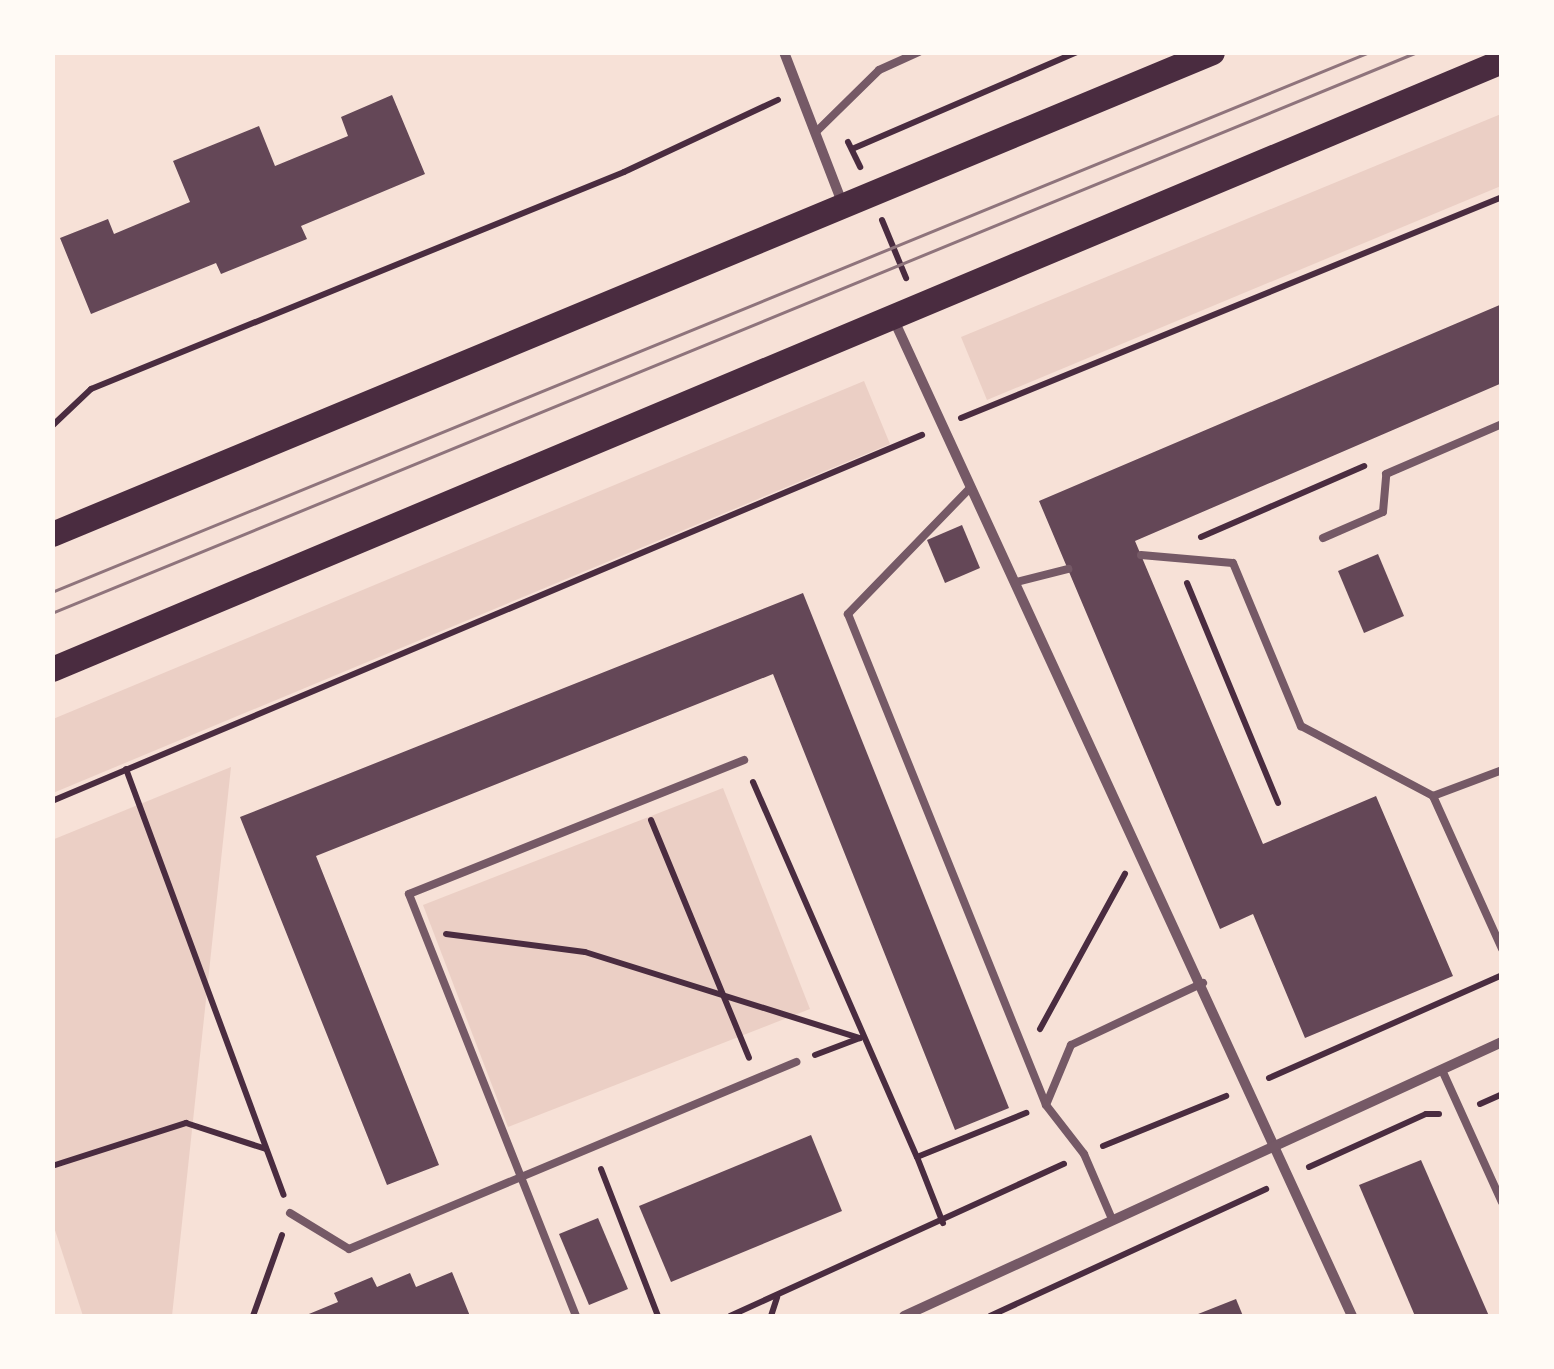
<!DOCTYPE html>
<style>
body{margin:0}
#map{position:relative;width:1554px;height:1369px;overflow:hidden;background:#f7e1d7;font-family:"Fira Sans",sans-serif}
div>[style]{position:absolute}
.green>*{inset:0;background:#ebcfc5}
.building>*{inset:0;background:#644757}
.path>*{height:6px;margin:-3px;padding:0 3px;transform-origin:3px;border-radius:3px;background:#4a2c40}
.service>*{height:8px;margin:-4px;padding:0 4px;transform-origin:4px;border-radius:4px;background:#755966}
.minor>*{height:10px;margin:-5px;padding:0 5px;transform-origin:5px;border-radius:5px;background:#755966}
.primary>*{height:25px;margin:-12.5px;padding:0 12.5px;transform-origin:12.5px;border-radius:12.5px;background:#4a2c40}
.tram>*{height:2.5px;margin:-1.25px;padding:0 1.25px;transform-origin:1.25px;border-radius:1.25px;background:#8f747c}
span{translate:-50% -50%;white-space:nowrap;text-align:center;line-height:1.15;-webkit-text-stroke:8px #fffaf5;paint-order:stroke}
.frame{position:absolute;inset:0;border:55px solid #fffaf5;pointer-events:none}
</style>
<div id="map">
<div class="green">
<div style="clip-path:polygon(1501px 114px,1501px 186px,987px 400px,961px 337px)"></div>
<div style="clip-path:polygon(864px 381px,890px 444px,53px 793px,53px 719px)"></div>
<div style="clip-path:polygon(231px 767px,172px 1316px,83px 1316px,53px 1224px,52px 840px)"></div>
<div style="clip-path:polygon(723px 788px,810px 1009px,508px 1127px,423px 905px)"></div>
</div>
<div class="building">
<div style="clip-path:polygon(392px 95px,425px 174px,301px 226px,307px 239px,221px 274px,216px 263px,91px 314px,60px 238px,108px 219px,114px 234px,190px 202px,173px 161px,259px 126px,275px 166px,348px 136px,341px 117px)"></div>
<div style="clip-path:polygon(1502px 304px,1502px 383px,1135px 541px,1263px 844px,1376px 796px,1453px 976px,1305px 1038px,1253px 914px,1220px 929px,1039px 501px)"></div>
<div style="clip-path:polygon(962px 525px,980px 568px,945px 583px,927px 540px)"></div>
<div style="clip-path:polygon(1378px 554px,1404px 616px,1364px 633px,1338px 571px)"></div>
<div style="clip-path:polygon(803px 593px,1009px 1108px,955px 1130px,773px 674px,316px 856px,439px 1165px,387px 1185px,240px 817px)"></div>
<div style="clip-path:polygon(811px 1135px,842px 1211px,671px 1282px,639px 1206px)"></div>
<div style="clip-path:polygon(1421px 1160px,1489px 1316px,1415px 1316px,1359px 1185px)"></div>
<div style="clip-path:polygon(598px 1218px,628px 1289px,589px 1305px,559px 1234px)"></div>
<div style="clip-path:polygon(452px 1272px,470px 1316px,304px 1316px,338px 1302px,334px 1293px,372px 1277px,377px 1287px,410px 1273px,416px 1287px)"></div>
<div style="clip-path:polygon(1236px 1299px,1243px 1316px,1193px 1316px)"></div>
</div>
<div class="path">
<div style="left:848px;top:142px;width:28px;rotate:64deg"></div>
<div style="left:852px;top:149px;width:245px;rotate:-23.3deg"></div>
<div style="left:882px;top:220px;width:63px;rotate:67.5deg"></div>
<div style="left:961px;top:418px;width:584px;rotate:-22.22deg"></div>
<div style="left:52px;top:426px;width:54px;rotate:-43.5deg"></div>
<div style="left:91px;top:389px;width:575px;rotate:-22.15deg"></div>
<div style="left:624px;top:172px;width:170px;rotate:-25.1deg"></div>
<div style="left:1201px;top:537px;width:178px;rotate:-23.5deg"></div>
<div style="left:1187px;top:583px;width:238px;rotate:67.5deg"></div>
<div style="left:126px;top:769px;width:454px;rotate:69.7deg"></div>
<div style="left:753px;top:782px;width:409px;rotate:66.4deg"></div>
<div style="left:917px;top:1157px;width:118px;rotate:-22deg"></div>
<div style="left:52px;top:801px;width:944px;rotate:-22.82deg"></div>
<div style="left:651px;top:820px;width:257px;rotate:67.6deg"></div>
<div style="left:446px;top:934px;width:140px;rotate:7.4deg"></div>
<div style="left:585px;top:952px;width:288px;rotate:17.4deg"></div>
<div style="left:1040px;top:1029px;width:177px;rotate:-61.3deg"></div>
<div style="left:815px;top:1055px;width:48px;rotate:-20.7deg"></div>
<div style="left:1269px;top:1078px;width:255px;rotate:-23.8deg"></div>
<div style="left:1480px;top:1104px;width:24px;rotate:-24deg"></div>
<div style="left:1103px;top:1146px;width:133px;rotate:-22.1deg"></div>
<div style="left:917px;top:1157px;width:71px;rotate:68.5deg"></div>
<div style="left:52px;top:1166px;width:141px;rotate:-17.8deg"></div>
<div style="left:186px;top:1123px;width:84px;rotate:18deg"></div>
<div style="left:1309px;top:1167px;width:128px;rotate:-24.4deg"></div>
<div style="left:1426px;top:1114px;width:13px"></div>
<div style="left:601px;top:1169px;width:158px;rotate:68.8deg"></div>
<div style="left:253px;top:1316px;width:86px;rotate:-70.3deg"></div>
<div style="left:730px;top:1316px;width:367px;rotate:-24.5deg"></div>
<div style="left:771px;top:1316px;width:20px;rotate:-72deg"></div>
<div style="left:990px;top:1316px;width:304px;rotate:-24.7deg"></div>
</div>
<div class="service">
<div style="left:816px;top:132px;width:88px;rotate:-44.5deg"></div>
<div style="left:879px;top:70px;width:44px;rotate:-24.2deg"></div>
<div style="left:971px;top:487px;width:177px;rotate:134.1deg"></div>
<div style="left:848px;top:614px;width:529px;rotate:68.04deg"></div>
<div style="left:1046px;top:1105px;width:62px;rotate:52.2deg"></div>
<div style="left:1084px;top:1154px;width:71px;rotate:66.7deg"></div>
<div style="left:1323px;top:538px;width:65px;rotate:-23.4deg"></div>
<div style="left:1383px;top:512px;width:38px;rotate:-85deg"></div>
<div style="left:1386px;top:474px;width:126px;rotate:-23.3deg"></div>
<div style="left:1141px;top:555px;width:92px;rotate:5deg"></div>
<div style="left:1233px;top:563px;width:177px;rotate:67.4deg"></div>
<div style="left:1301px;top:726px;width:149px;rotate:27.9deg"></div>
<div style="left:1433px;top:796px;width:168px;rotate:65.7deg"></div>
<div style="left:1016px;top:582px;width:54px;rotate:-14deg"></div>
<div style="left:1433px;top:796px;width:74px;rotate:-20.6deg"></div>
<div style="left:1442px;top:1070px;width:145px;rotate:65.6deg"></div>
<div style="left:1046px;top:1105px;width:65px;rotate:-67.4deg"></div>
<div style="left:1071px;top:1045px;width:146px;rotate:-25.2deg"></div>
<div style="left:290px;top:1213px;width:69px;rotate:31.4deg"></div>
<div style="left:349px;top:1249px;width:485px;rotate:-22.7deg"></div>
<div style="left:576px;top:1316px;width:454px;rotate:-111.6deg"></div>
<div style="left:409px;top:894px;width:361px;rotate:-21.8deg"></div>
</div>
<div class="minor">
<div style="left:784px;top:52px;width:164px;rotate:68.9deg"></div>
<div style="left:893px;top:318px;width:1098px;rotate:65.3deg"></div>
<div style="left:904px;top:1316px;width:658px;rotate:-24.62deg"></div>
</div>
<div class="primary">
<div style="left:52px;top:534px;width:1256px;rotate:-22.56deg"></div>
<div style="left:52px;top:669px;width:1572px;rotate:-22.75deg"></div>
</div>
<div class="tram">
<div style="left:52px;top:592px;width:1423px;rotate:-22.29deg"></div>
<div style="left:52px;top:613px;width:1476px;rotate:-22.34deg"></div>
</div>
<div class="frame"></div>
</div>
